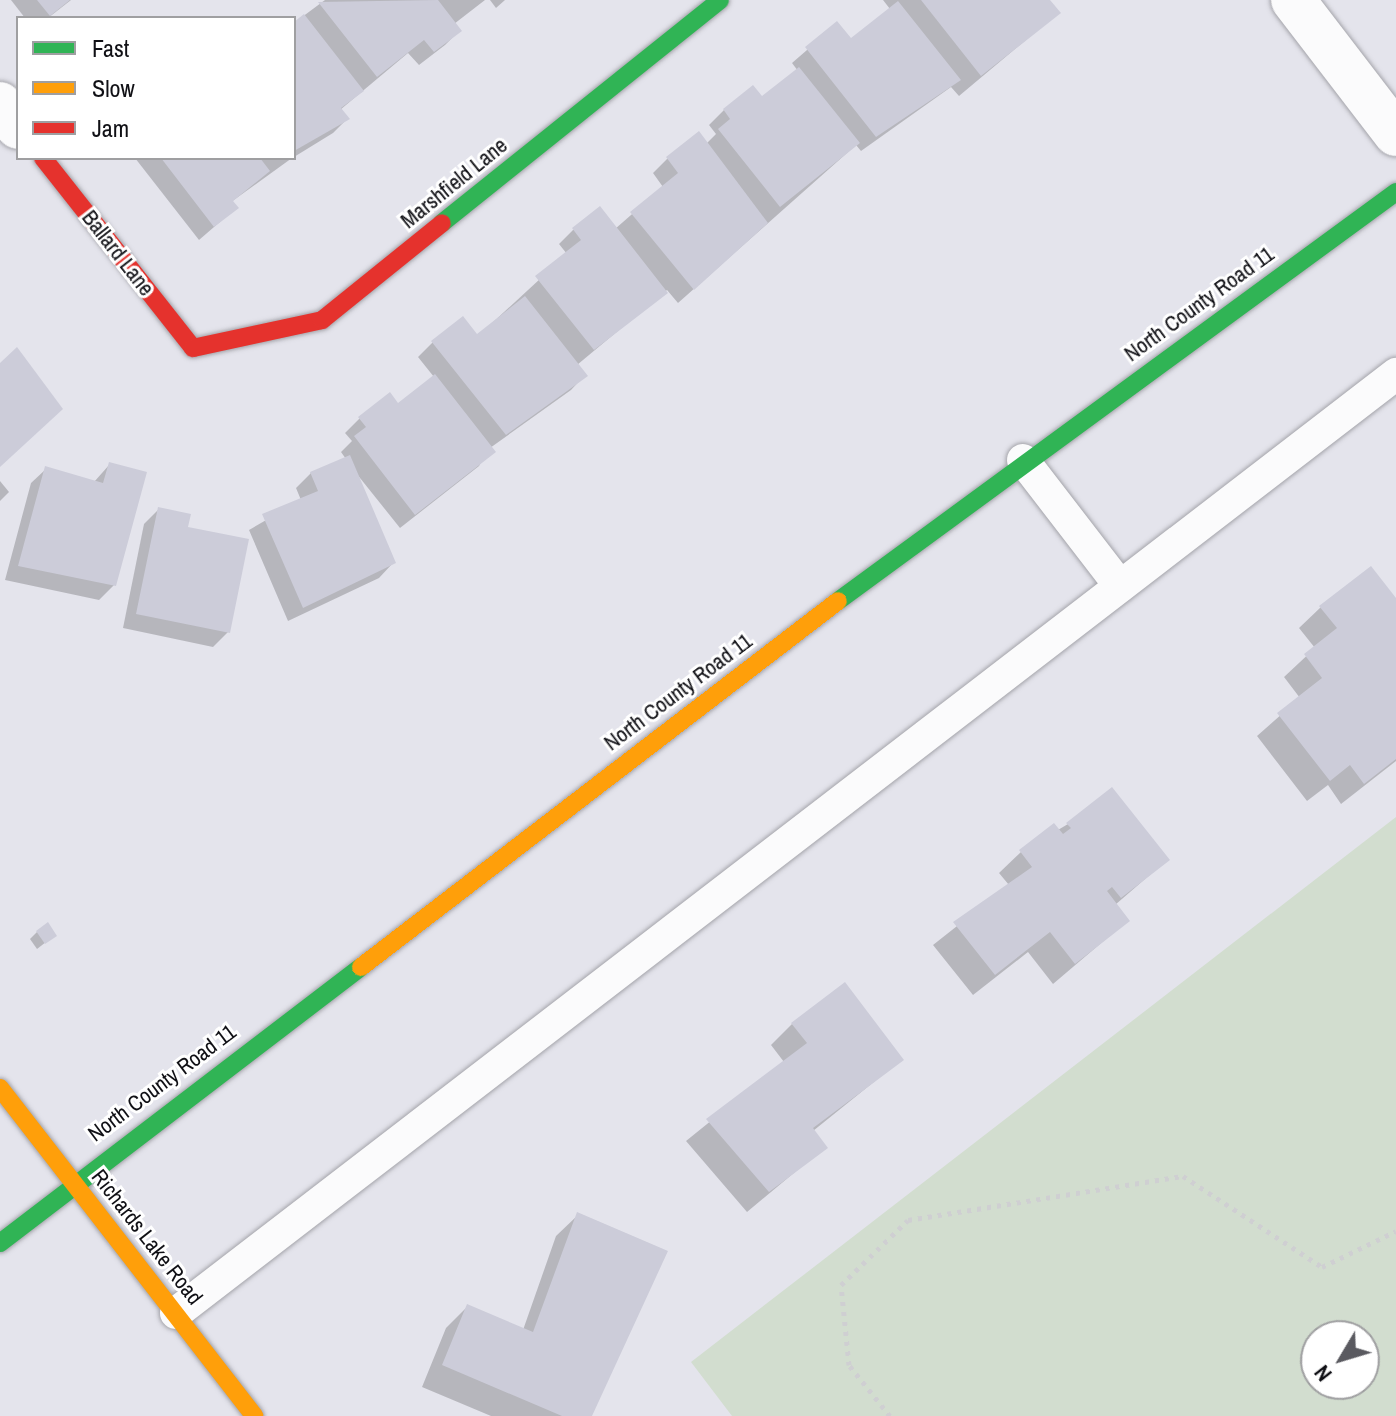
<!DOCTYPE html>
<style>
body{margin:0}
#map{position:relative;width:1396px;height:1416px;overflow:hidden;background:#e4e4ec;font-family:"Archivo Narrow",sans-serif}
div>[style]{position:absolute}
.green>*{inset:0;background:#d2ddcf}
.shadow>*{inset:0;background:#0003}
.building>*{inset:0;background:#ccccd9}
.path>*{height:5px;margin-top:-2.5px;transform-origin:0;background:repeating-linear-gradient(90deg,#cfcfd2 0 4px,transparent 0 10px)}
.roads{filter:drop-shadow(0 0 2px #a4a4aa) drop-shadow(0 0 2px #a4a4aa)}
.lane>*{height:32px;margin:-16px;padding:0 16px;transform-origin:16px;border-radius:16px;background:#fbfbfc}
.street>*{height:44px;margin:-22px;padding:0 22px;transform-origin:22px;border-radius:22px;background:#fbfbfc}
.fast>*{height:18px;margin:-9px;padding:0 9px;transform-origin:9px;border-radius:9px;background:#30b455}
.slow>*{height:18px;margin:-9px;padding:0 9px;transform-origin:9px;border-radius:9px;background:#ff9f0a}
.jam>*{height:18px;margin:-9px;padding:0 9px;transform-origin:9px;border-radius:9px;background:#e5322d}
span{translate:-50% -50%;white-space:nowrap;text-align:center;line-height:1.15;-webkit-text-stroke:6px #fff;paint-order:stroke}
.street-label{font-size:22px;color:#101015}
.legend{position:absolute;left:16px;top:16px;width:280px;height:144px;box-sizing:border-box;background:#fff;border:2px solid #9f9fa1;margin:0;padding:10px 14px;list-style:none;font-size:24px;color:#101015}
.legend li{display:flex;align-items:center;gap:16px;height:40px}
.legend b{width:40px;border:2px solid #9f9fa1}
.north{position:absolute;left:1300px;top:1320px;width:80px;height:80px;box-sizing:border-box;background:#fff;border:2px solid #9f9fa1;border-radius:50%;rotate:232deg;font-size:22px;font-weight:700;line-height:32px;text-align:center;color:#101015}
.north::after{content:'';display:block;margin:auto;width:28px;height:36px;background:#5a5a60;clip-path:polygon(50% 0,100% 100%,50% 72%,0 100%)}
</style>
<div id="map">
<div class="green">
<div style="clip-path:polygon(evenodd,1396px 817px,1396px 1416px,732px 1416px,691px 1362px,1396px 817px,1364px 1336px,1364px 1384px,1316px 1384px,1316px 1336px,1364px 1336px)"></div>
</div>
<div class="shadow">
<div style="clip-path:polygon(11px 0,71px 0,48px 18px,25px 18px)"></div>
<div style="clip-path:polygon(325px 0,485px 0,454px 24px,459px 31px,445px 45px,419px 65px,408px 53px,340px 110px,347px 119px,333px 133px,294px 157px,294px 23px)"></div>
<div style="clip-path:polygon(490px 0,505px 0,496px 8px)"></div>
<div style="clip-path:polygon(883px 0,1048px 0,1058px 13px,959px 96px,951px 87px,861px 151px,856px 145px,678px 303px,667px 290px,577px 365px,585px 375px,571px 390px,490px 448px,479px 466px,400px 528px,356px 473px,393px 563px,379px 578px,288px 621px,249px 530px,301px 500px,296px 488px,311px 473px,346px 459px,341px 452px,352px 441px,345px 433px,360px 418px,398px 405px,434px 377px,418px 357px,433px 342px,477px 337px,567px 254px,559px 244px,573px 230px,615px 229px,663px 187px,653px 173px,667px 159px,699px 133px,706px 144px,716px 134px,709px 125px,724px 110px,762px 99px,798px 71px,792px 63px,837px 24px,850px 41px,890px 9px)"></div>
<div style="clip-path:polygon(135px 158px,292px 158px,231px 202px,236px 208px,199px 240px)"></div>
<div style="clip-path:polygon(110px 464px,114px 585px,99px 600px,5px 580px,31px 483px,46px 469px,94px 482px)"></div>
<div style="clip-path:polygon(0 481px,9px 492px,0 501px)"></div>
<div style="clip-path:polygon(159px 509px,186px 529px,228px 632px,213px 647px,123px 628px,144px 524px)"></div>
<div style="clip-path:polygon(1396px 601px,1396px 761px,1341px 804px,1328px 785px,1307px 801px,1257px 736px,1300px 698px,1284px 677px,1315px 648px,1299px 628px,1321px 607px)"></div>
<div style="clip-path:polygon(1068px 824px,1167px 860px,1115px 905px,1127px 921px,1053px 984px,1028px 952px,973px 995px,933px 945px,1009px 885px,999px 873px,1021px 852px)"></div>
<div style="clip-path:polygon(37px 932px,55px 935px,37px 949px,30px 939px)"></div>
<div style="clip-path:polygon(792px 1024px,901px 1060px,813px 1131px,825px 1147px,747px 1212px,686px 1141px,784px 1062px,771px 1045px)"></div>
<div style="clip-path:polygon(578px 1215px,591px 1416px,491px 1416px,422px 1387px,446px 1328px,467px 1307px,523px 1330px,556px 1236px)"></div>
</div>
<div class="building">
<div style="clip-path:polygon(37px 0,70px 0,50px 16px)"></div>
<div style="clip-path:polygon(438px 0,462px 31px,434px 52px,424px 40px,377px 77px,318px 2px)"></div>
<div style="clip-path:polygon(921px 0,1050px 0,1061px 13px,981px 76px)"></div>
<div style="clip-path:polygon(898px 1px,961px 80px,876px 137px,805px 47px,837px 21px,851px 38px)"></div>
<div style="clip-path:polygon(304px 14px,364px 91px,341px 108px,350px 119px,294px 151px,294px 22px)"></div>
<div style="clip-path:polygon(799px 67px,860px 143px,780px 207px,718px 129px,730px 119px,723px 109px,753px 85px,762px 96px)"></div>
<div style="clip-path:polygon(699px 131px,768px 223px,694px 290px,630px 212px,678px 173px,666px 157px)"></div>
<div style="clip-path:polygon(161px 158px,260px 158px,270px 171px,233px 201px,239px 208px,214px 227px)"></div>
<div style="clip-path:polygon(600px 206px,668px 293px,594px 350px,535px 276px,581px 240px,572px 228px)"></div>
<div style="clip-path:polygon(525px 296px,588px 376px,506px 435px,431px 341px,463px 316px,477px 334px)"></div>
<div style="clip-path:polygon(17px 347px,63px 409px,0 467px,0 363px)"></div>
<div style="clip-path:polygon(435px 374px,496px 452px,415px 515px,354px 436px,366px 427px,358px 417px,390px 392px,398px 403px)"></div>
<div style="clip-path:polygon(350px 455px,396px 563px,303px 608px,262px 514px,318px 491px,310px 472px)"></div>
<div style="clip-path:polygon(109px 462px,147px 472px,116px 586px,18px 566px,45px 466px,103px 483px)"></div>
<div style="clip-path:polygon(158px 507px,191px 514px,188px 527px,249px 539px,230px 633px,136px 614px)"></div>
<div style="clip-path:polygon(1371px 566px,1396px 598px,1396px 759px,1364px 784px,1350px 765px,1330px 781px,1277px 713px,1322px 678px,1304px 654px,1337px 628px,1319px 606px)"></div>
<div style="clip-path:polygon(1112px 787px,1170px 860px,1121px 898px,1112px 887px,1107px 891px,1130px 921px,1075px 964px,1050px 932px,995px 975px,953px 922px,1032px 867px,1019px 850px,1054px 823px,1063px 834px,1071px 828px,1066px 823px)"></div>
<div style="clip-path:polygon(48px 922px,57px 936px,45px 944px,36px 931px)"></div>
<div style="clip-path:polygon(845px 982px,904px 1060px,813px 1128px,828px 1148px,769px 1192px,706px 1119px,807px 1043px,791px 1023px)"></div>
<div style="clip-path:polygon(577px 1212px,668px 1251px,592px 1416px,562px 1416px,442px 1365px,467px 1304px,533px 1332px)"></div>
</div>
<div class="path">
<div style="left:890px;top:1416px;width:65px;rotate:-128.8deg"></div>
<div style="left:849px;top:1365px;width:80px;rotate:-95.7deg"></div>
<div style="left:841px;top:1285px;width:93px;rotate:-44.1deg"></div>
<div style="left:908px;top:1220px;width:278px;rotate:-9.1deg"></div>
<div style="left:1183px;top:1176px;width:166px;rotate:33.2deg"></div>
<div style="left:1322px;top:1267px;width:82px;rotate:-25.9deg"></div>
</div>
<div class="roads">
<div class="lane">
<div style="left:1023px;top:460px;width:159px;rotate:52.4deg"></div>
<div style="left:176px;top:1313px;width:1540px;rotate:-37.58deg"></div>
</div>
<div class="street">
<div style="left:1293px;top:0;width:169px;rotate:52.5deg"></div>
<div style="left:0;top:104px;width:29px;rotate:52deg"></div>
</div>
<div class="fast">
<div style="left:442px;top:223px;width:356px;rotate:-38.7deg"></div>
<div style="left:838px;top:601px;width:692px;rotate:-36.24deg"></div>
<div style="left:0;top:1243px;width:454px;rotate:-37.4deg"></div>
</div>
<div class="slow">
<div style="left:361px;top:967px;width:601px;rotate:-37.5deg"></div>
<div style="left:0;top:1088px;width:415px;rotate:52.2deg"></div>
</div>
<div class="jam">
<div style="left:43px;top:158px;width:242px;rotate:51.7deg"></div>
<div style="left:193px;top:348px;width:132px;rotate:-12.2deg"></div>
<div style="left:322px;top:320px;width:154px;rotate:-38.9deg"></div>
</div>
</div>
<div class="street-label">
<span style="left:454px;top:183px;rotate:-39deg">Marshfield Lane</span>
<span style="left:118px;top:253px;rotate:52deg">Ballard Lane</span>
<span style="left:1199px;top:304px;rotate:-36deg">North County Road 11</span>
<span style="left:678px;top:692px;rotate:-37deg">North County Road 11</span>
<span style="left:162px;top:1083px;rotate:-37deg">North County Road 11</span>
<span style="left:147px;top:1237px;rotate:52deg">Richards Lake Road</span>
</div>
<ul class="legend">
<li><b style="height:10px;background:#30b455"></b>Fast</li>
<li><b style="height:10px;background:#ff9f0a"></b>Slow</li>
<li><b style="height:10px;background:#e5322d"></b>Jam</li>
</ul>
<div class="north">N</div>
</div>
